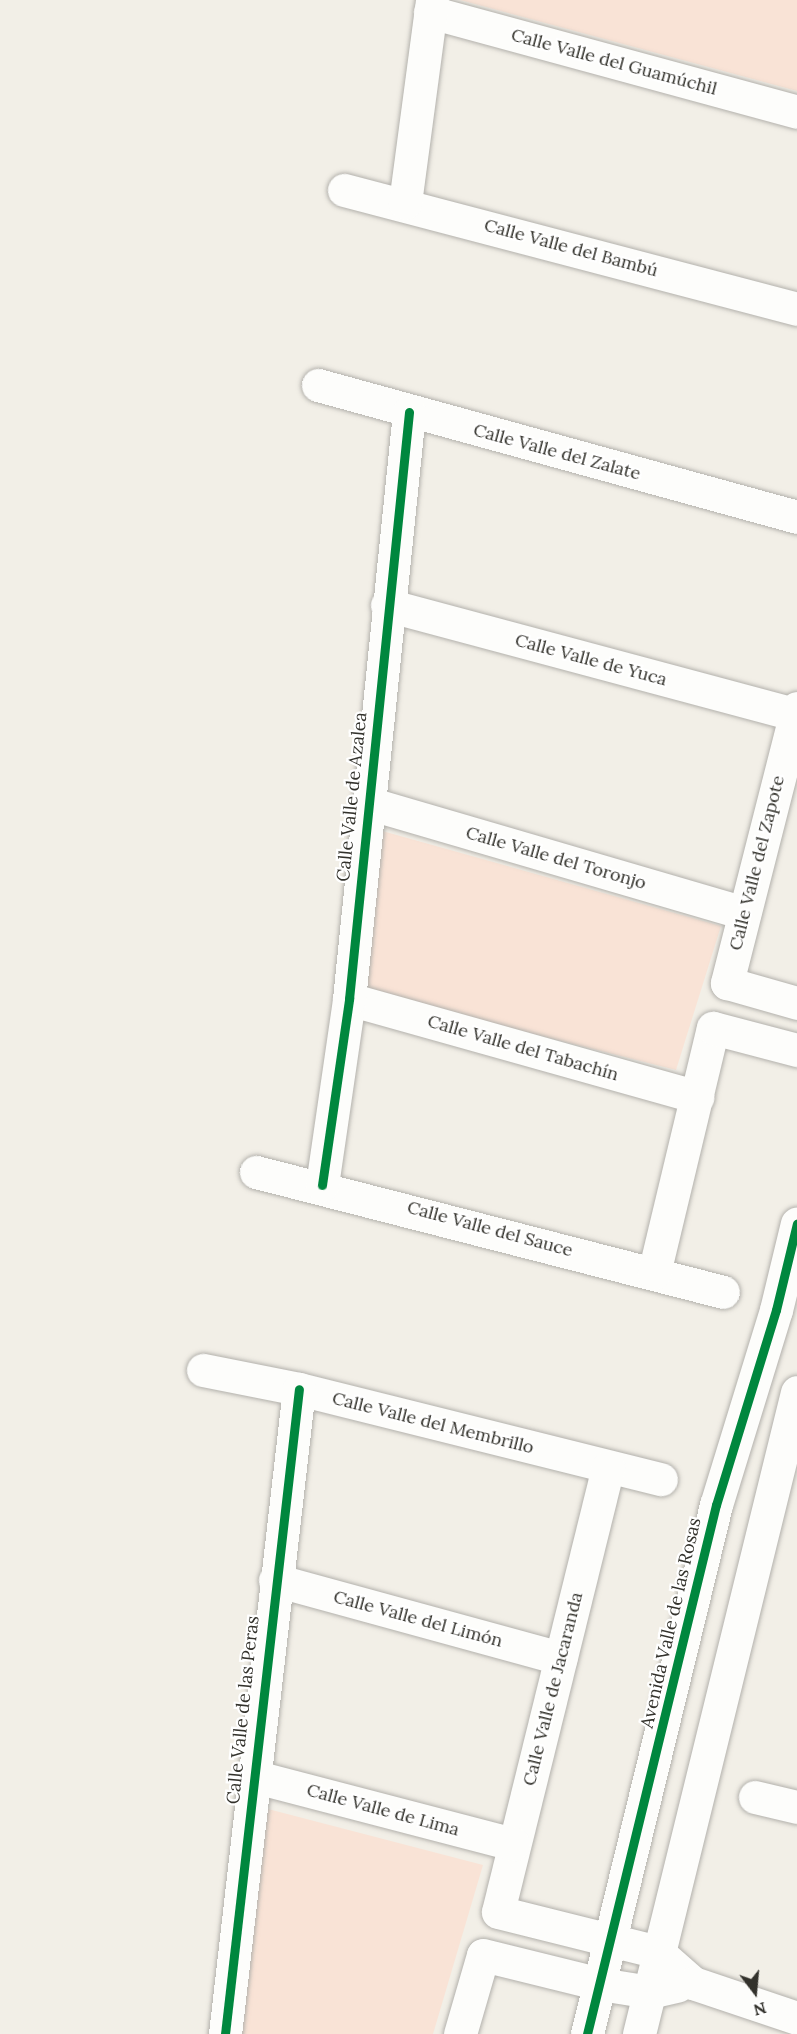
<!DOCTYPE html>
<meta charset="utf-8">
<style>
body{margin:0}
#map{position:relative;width:797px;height:2034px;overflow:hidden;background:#f2efe7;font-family:Lora,serif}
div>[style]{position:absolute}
.green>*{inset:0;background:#f9e3d6}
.roads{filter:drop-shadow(0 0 2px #b3b1ac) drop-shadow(0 0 2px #b3b1ac)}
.minor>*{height:33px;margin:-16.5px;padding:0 16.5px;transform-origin:16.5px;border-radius:16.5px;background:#fdfdfb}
.tertiary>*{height:33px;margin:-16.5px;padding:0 16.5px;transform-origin:16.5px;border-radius:16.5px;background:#fdfdfb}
.cycleway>*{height:9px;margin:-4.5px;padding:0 4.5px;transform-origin:4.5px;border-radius:4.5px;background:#00873e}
span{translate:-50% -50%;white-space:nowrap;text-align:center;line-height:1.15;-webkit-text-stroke:4.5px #fff;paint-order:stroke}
.street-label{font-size:18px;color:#33322c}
.north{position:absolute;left:725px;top:1962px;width:60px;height:60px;-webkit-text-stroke:4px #fff;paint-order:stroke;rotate:164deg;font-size:16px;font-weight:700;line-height:24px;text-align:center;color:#33322c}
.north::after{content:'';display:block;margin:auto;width:21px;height:27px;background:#33322c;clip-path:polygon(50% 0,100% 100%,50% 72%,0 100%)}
</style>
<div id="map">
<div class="green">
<div style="clip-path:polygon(460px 0,797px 0,797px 91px)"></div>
<div style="clip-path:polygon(368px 827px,721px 926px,676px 1070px,364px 991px)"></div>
<div style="clip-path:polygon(268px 1809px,483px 1865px,433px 2034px,238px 2034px)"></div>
</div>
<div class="roads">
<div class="minor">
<div style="left:430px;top:12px;width:380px;rotate:15.2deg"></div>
<div style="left:344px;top:190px;width:468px;rotate:14.7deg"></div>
<div style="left:405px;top:203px;width:205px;rotate:-82.4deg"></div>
<div style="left:318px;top:385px;width:497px;rotate:15.4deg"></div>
<div style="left:387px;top:605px;width:422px;rotate:15deg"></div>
<div style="left:797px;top:708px;width:284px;rotate:104.3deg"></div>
<div style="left:727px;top:983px;width:73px;rotate:15.9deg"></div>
<div style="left:368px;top:803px;width:392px;rotate:16.3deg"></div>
<div style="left:349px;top:999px;width:362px;rotate:15.7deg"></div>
<div style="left:256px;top:1172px;width:482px;rotate:14.4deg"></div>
<div style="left:322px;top:1185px;width:188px;rotate:-81.7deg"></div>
<div style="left:349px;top:999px;width:590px;rotate:-84.16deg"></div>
<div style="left:654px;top:1273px;width:252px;rotate:-76.5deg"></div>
<div style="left:713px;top:1028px;width:87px;rotate:14.7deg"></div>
<div style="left:203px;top:1370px;width:98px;rotate:11.2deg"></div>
<div style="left:299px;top:1389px;width:373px;rotate:14deg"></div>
<div style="left:608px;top:1467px;width:458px;rotate:103.9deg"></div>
<div style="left:498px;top:1912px;width:165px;rotate:14deg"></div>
<div style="left:658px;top:1952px;width:47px;rotate:41.5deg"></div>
<div style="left:693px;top:1983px;width:110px;rotate:18.6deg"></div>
<div style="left:275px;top:1580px;width:296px;rotate:15.3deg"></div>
<div style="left:252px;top:1776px;width:270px;rotate:14.6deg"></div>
<div style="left:755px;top:1797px;width:43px;rotate:13.4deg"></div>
<div style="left:225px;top:2034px;width:649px;rotate:-83.46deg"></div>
<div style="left:460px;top:2034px;width:82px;rotate:-73.8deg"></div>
<div style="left:483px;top:1955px;width:121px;rotate:13.9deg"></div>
<div style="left:600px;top:1984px;width:51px;rotate:9.1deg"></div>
<div style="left:650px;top:1992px;width:28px;rotate:-13deg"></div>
</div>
<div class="tertiary">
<div style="left:587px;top:2034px;width:545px;rotate:-76.3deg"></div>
<div style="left:716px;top:1505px;width:204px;rotate:-72.9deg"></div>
<div style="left:776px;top:1310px;width:89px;rotate:-76.4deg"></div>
<div style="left:639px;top:2034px;width:661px;rotate:-76.17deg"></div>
</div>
</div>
<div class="cycleway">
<div style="left:322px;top:1185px;width:188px;rotate:-81.7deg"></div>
<div style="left:349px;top:999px;width:590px;rotate:-84.16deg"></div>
<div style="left:225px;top:2034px;width:649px;rotate:-83.46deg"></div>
<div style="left:587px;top:2034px;width:545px;rotate:-76.3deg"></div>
<div style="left:716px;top:1505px;width:204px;rotate:-72.9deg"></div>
<div style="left:776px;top:1310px;width:89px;rotate:-76.4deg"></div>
</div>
<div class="street-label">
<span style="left:614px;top:62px;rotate:15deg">Calle Valle del Guamúchil</span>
<span style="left:571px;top:248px;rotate:15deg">Calle Valle del Bambú</span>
<span style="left:557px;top:452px;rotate:15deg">Calle Valle del Zalate</span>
<span style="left:591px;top:660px;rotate:15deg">Calle Valle de Yuca</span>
<span style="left:352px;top:797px;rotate:-84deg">Calle Valle de Azalea</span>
<span style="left:556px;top:858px;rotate:16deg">Calle Valle del Toronjo</span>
<span style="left:757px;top:863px;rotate:-76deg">Calle Valle del Zapote</span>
<span style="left:523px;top:1048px;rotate:16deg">Calle Valle del Tabachín</span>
<span style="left:490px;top:1229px;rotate:15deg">Calle Valle del Sauce</span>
<span style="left:433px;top:1423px;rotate:14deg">Calle Valle del Membrillo</span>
<span style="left:418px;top:1619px;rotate:15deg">Calle Valle del Limón</span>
<span style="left:671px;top:1623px;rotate:-77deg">Avenida Valle de las Rosas</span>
<span style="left:553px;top:1689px;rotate:-76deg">Calle Valle de Jacaranda</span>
<span style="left:243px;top:1710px;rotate:-84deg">Calle Valle de las Peras</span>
<span style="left:383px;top:1810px;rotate:15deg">Calle Valle de Lima</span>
</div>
<div class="north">N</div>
</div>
